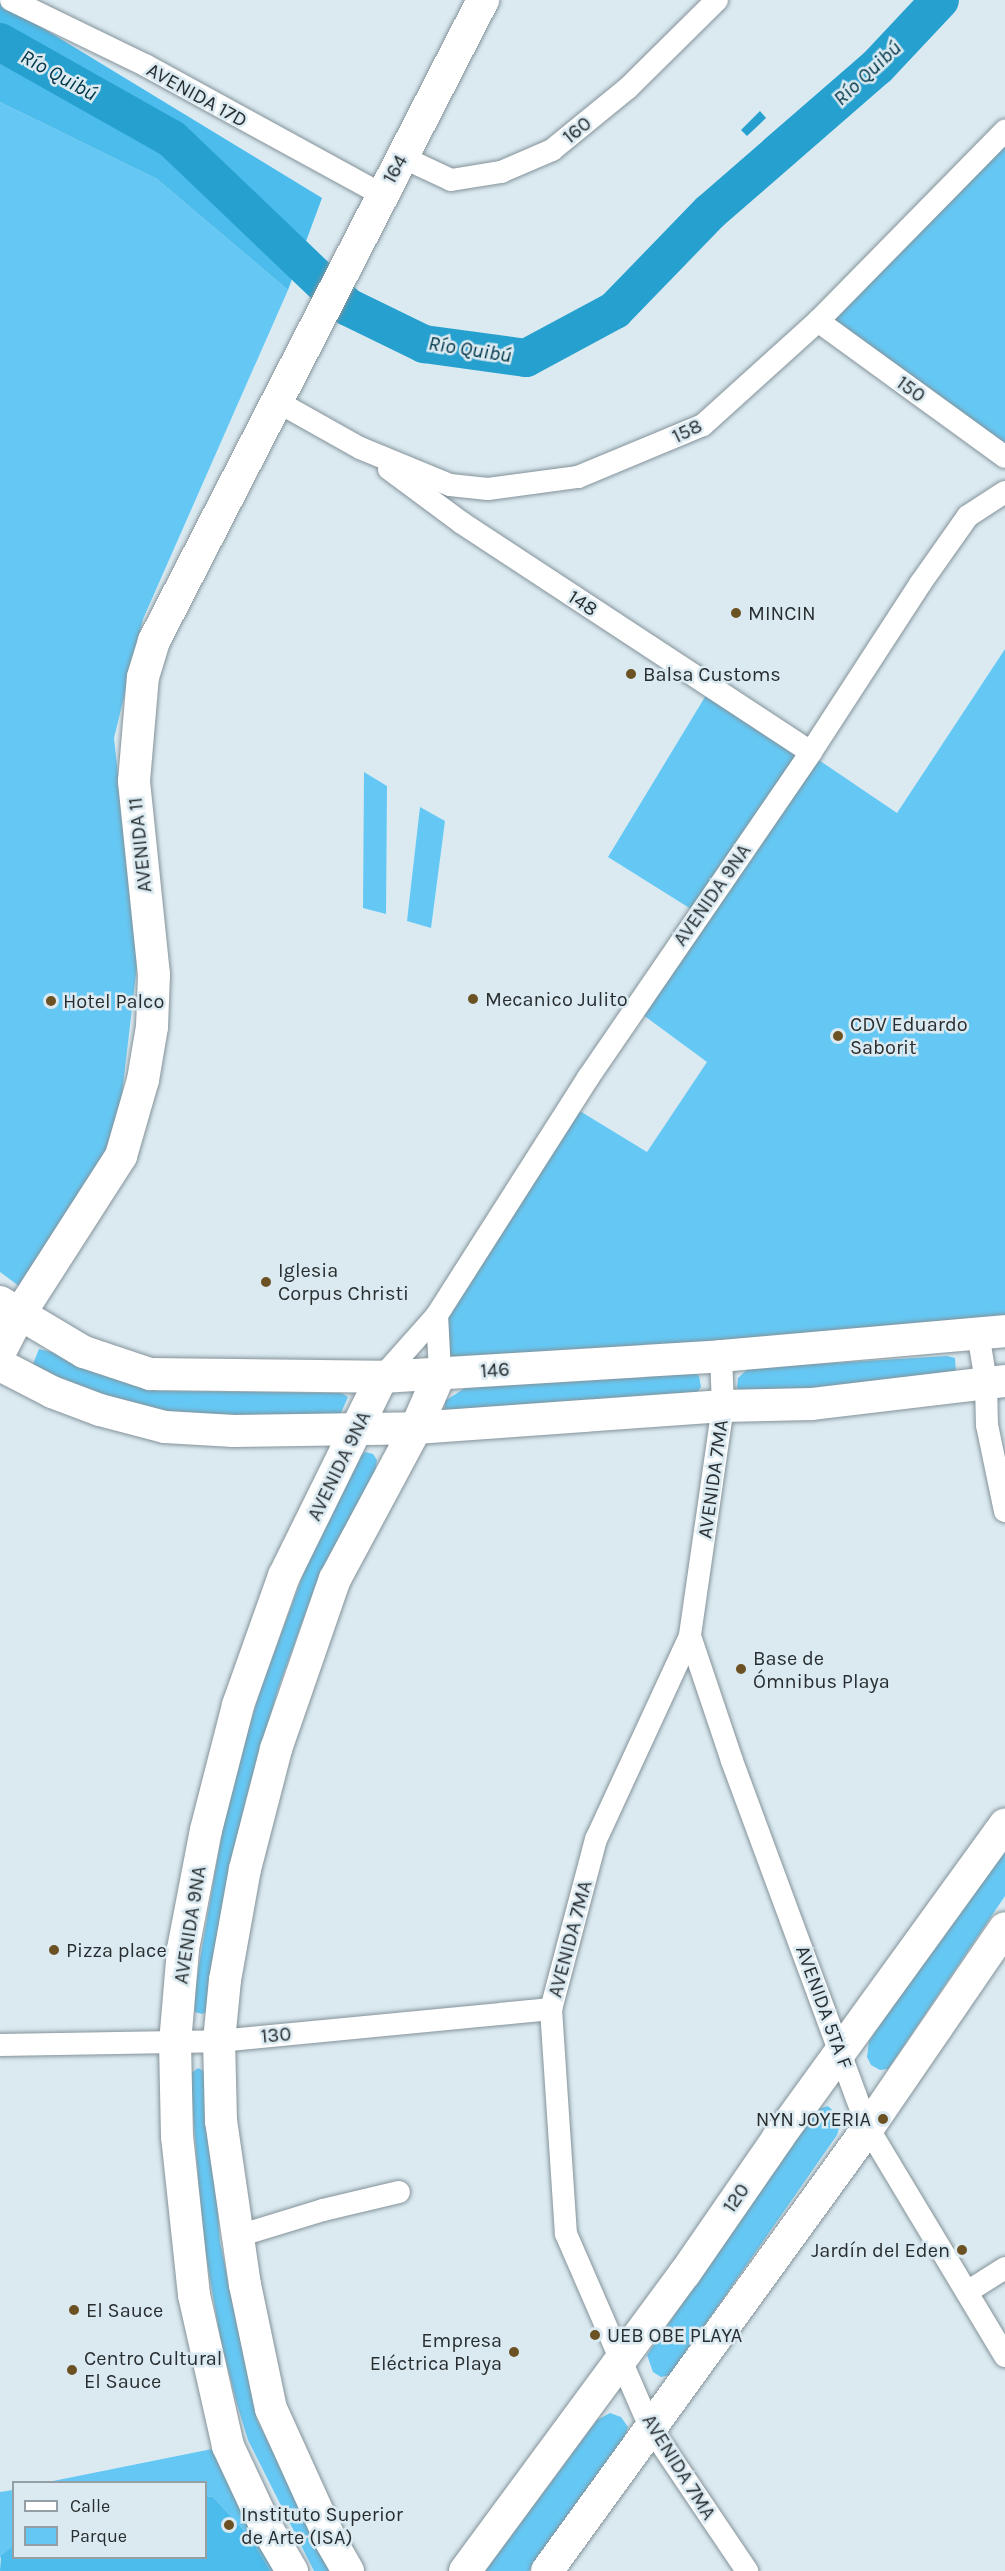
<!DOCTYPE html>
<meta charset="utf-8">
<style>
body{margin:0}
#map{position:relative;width:1005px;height:2571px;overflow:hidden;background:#dbeaf1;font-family:Karla,sans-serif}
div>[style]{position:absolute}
.green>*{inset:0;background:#65c8f4}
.forest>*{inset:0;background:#4bbcec}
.water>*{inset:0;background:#26a0ce}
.river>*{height:38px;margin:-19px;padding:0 19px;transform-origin:19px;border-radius:19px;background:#26a0ce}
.roads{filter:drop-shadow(0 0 2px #849299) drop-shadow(0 0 2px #849299)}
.street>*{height:22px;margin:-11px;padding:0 11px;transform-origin:11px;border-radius:11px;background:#fff}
.secondary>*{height:32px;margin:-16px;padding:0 16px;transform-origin:16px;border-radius:16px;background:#fff}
.dots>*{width:16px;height:16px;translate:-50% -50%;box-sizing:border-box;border:3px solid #dbeaf1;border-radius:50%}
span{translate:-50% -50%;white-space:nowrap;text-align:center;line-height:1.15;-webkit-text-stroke:5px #dbeaf1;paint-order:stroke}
.street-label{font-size:20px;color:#282e30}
.poi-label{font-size:20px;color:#282e30}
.left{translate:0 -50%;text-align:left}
.right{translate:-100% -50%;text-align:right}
.water-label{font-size:21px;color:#013649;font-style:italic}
.legend{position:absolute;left:12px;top:2481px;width:195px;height:78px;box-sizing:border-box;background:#dbeaf1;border:2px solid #939fa4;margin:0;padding:8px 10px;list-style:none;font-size:18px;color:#282e30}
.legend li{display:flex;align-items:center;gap:12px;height:30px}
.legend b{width:30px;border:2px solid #939fa4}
</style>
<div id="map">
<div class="green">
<div style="clip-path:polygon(0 102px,157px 179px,288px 290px,143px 619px,114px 738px,138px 957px,116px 1145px,27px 1292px,0 1272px)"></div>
<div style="clip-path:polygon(1005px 131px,1005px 457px,818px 321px)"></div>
<div style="clip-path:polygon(1005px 649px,1005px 1331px,440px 1373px,437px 1315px,570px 1105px,647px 1152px,707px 1062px,635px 1009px,699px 914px,608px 857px,711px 687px,897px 813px)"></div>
<div style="clip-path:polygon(364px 772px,387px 786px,386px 914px,363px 908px)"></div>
<div style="clip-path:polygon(420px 807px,445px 821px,431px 928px,407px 921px)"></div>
<div style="clip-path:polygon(39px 1349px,56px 1353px,132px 1385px,158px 1391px,341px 1393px,348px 1397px,340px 1415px,331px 1418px,208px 1414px,144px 1409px,38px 1373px,33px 1364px)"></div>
<div style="clip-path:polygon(947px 1356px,955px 1358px,956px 1372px,950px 1385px,741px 1391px,737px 1388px,738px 1378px,749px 1368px)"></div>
<div style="clip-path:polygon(692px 1371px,699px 1376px,701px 1387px,694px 1397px,456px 1414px,445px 1409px,445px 1401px,465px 1388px)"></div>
<div style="clip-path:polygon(365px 1452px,373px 1454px,377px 1460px,375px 1472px,315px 1587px,278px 1689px,246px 1799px,225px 1899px,209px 2011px,202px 2014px,195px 2012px,194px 1994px,228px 1798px,261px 1688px,307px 1564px,359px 1457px)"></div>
<div style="clip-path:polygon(1005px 1844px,1005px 1896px,888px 2069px,880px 2070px,871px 2065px,867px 2057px,869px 2041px)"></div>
<div style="clip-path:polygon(198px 2068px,204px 2071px,208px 2085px,220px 2242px,257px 2420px,334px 2571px,314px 2571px,248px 2440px,237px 2404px,220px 2337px,203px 2237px,190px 2074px)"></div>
<div style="clip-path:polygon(828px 2106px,842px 2119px,837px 2135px,670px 2375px,661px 2377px,653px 2372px,647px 2355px,815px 2110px)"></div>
<div style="clip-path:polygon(610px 2413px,621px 2417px,628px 2427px,622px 2444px,529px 2571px,485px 2571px,597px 2420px)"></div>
<div style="clip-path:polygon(212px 2449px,278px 2571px,270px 2571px,251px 2538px,213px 2497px,206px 2496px,206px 2482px,48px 2482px)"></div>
<div style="clip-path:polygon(13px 2490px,13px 2546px,0 2558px,0 2492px)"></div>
</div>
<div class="forest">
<div style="clip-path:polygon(0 2px,322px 198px,288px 290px,157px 179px,0 102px)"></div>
<div style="clip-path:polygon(206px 2496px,213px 2497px,251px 2538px,270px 2571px,0 2571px,1px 2556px,13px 2546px,14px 2558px,206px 2558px)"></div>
</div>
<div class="water">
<div style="clip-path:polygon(760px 111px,766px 118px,747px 136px,741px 130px)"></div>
</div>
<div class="river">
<div style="left:0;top:42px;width:197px;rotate:29.4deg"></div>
<div style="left:172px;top:139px;width:243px;rotate:43.7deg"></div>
<div style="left:348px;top:307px;width:85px;rotate:26deg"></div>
<div style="left:424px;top:344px;width:103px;rotate:7.8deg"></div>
<div style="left:526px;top:358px;width:101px;rotate:-28.3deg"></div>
<div style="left:615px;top:310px;width:136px;rotate:-45.9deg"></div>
<div style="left:710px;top:212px;width:221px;rotate:-41deg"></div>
<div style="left:877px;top:67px;width:92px;rotate:-46.8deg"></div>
</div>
<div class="roads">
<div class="street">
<div style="left:11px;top:0;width:149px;rotate:25.9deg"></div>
<div style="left:145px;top:65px;width:269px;rotate:28.7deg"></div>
<div style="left:402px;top:157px;width:54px;rotate:25.1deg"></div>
<div style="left:451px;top:180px;width:51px;rotate:-9.1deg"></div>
<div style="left:501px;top:172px;width:56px;rotate:-23.3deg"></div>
<div style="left:552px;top:150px;width:98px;rotate:-39.2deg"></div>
<div style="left:628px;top:88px;width:125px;rotate:-44.7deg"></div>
<div style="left:818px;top:321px;width:231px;rotate:36deg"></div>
<div style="left:278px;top:402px;width:94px;rotate:29.3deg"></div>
<div style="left:360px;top:448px;width:97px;rotate:22.3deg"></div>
<div style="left:450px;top:485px;width:38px;rotate:6deg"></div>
<div style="left:488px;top:489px;width:91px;rotate:-7.6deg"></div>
<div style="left:578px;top:477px;width:135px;rotate:-22.6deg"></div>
<div style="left:703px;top:425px;width:155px;rotate:-42.1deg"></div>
<div style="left:818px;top:321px;width:267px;rotate:-45.5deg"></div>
<div style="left:389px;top:469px;width:91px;rotate:36.5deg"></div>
<div style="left:462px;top:523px;width:417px;rotate:33.3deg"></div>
<div style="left:437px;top:1315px;width:58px;rotate:87deg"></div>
<div style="left:978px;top:1333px;width:50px;rotate:80.7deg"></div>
<div style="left:986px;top:1382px;width:43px;rotate:88.7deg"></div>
<div style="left:987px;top:1425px;width:88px;rotate:78.2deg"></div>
<div style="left:721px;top:1356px;width:50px;rotate:87.7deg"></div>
<div style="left:723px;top:1406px;width:232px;rotate:98.2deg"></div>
<div style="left:690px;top:1636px;width:224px;rotate:114.8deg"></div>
<div style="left:596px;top:1839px;width:176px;rotate:104.8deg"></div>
<div style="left:551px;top:2009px;width:225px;rotate:86.2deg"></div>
<div style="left:566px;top:2234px;width:210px;rotate:66.5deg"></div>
<div style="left:650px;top:2427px;width:174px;rotate:56deg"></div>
<div style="left:382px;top:1377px;width:83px;rotate:-48.4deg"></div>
<div style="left:437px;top:1315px;width:281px;rotate:-57.5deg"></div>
<div style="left:588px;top:1078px;width:395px;rotate:-55.6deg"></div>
<div style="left:811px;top:752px;width:200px;rotate:-57deg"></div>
<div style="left:920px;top:584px;width:83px;rotate:-54.8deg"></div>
<div style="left:968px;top:516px;width:44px;rotate:-33deg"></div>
<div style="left:690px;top:1636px;width:132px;rotate:71.4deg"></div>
<div style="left:732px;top:1761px;width:391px;rotate:69.7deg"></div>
<div style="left:868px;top:2128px;width:266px;rotate:59deg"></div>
<div style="left:0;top:2045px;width:219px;rotate:-1deg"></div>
<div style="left:219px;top:2041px;width:334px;rotate:-5.5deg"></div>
<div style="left:238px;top:2236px;width:89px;rotate:-17deg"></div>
<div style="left:323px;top:2210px;width:78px;rotate:-13.3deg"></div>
<div style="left:967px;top:2292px;width:45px;rotate:-32.3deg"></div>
</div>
<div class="secondary">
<div style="left:0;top:1302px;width:98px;rotate:30.8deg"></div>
<div style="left:84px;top:1352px;width:70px;rotate:18.4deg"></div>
<div style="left:150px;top:1374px;width:232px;rotate:0.7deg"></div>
<div style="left:382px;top:1377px;width:340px;rotate:-3.5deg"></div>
<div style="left:721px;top:1356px;width:285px;rotate:-5deg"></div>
<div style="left:0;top:1352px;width:42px;rotate:-62.8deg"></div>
<div style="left:19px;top:1315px;width:189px;rotate:-57.3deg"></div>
<div style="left:121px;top:1156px;width:79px;rotate:-73.9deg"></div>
<div style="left:143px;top:1080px;width:54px;rotate:-80.4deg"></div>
<div style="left:152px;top:1027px;width:52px;rotate:-87.8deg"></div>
<div style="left:154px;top:975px;width:195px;rotate:-95.9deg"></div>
<div style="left:134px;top:781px;width:104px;rotate:-85.1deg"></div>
<div style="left:143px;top:677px;width:38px;rotate:-73deg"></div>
<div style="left:154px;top:641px;width:721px;rotate:-62.83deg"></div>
<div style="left:0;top:1365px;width:59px;rotate:27.4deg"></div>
<div style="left:52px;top:1392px;width:51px;rotate:20.6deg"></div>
<div style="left:100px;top:1410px;width:67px;rotate:14.7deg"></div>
<div style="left:165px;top:1427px;width:69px;rotate:3.3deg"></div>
<div style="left:234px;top:1431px;width:182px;rotate:-0.9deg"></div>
<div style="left:416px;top:1428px;width:308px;rotate:-4.1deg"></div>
<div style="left:723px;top:1406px;width:89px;rotate:-1.3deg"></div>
<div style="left:812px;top:1404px;width:194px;rotate:-6.8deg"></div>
<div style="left:292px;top:2571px;width:56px;rotate:-120.3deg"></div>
<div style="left:264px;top:2523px;width:85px;rotate:-115.1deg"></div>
<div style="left:228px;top:2446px;width:155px;rotate:-102.7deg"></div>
<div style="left:194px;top:2295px;width:159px;rotate:-96.1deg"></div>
<div style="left:177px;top:2137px;width:94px;rotate:-91.2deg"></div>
<div style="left:175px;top:2043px;width:94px;rotate:-85.1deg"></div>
<div style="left:183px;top:1949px;width:121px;rotate:-79.1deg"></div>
<div style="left:206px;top:1830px;width:129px;rotate:-75.6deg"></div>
<div style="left:238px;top:1705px;width:137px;rotate:-70.4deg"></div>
<div style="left:284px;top:1576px;width:222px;rotate:-63.8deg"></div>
<div style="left:348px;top:2571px;width:34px;rotate:-120deg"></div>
<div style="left:331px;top:2541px;width:145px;rotate:-114.4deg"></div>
<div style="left:271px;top:2409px;width:127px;rotate:-101.8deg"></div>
<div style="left:245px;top:2285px;width:166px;rotate:-98.3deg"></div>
<div style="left:221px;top:2121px;width:80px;rotate:-91.4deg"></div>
<div style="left:219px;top:2041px;width:61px;rotate:-84.4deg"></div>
<div style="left:225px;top:1980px;width:113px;rotate:-79.8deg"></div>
<div style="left:245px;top:1869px;width:124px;rotate:-75.5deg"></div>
<div style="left:276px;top:1749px;width:180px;rotate:-70.9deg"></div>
<div style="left:335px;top:1579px;width:171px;rotate:-61.8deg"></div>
<div style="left:416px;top:1428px;width:60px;rotate:-66.4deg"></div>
<div style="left:465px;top:2571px;width:370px;rotate:-53.6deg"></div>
<div style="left:685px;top:2273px;width:164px;rotate:-55.4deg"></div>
<div style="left:778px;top:2138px;width:387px;rotate:-54.1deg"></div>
<div style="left:547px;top:2571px;width:547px;rotate:-54.07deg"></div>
<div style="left:868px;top:2128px;width:242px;rotate:-55.6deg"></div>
</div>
</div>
<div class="dots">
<div style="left:736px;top:613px;background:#6c5123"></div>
<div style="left:631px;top:674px;background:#6c5123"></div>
<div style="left:473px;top:999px;background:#6c5123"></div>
<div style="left:51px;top:1001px;background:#6c5123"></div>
<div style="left:838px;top:1036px;background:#6c5123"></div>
<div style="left:266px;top:1282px;background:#6c5123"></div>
<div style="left:741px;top:1669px;background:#6c5123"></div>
<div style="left:54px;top:1950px;background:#6c5123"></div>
<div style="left:883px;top:2119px;background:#6c5123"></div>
<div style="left:962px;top:2250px;background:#6c5123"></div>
<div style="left:74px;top:2310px;background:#6c5123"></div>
<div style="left:595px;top:2335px;background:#6c5123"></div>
<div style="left:514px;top:2352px;background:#6c5123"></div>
<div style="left:72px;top:2370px;background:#6c5123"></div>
<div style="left:229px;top:2525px;background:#6c5123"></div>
</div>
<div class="street-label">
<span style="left:197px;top:95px;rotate:29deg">AVENIDA 17D</span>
<span style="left:577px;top:130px;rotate:-39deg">160</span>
<span style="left:395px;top:169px;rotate:-61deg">164</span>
<span style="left:911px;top:389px;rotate:36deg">150</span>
<span style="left:687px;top:431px;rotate:-26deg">158</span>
<span style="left:583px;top:603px;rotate:33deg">148</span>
<span style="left:140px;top:845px;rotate:-96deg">AVENIDA 11</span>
<span style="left:712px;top:895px;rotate:-55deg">AVENIDA 9NA</span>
<span style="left:495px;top:1370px;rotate:-4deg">146</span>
<span style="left:339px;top:1466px;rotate:-64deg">AVENIDA 9NA</span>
<span style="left:713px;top:1479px;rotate:-82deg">AVENIDA 7MA</span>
<span style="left:190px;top:1925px;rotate:-81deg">AVENIDA 9NA</span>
<span style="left:570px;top:1939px;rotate:-75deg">AVENIDA 7MA</span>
<span style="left:824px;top:2007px;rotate:70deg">AVENIDA 5TA F</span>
<span style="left:276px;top:2035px;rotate:-5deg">130</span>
<span style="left:736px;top:2198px;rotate:-55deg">120</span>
<span style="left:679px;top:2467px;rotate:58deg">AVENIDA 7MA</span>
</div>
<div class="poi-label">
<span class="left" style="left:748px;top:613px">MINCIN</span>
<span class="left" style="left:643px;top:674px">Balsa Customs</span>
<span class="left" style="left:485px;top:999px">Mecanico Julito</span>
<span class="left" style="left:63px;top:1001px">Hotel Palco</span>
<span class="left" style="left:850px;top:1036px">CDV Eduardo<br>Saborit</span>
<span class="left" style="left:278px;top:1282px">Iglesia<br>Corpus Christi</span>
<span class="left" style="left:753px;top:1670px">Base de<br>Ómnibus Playa</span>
<span class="left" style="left:66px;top:1950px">Pizza place</span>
<span class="right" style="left:871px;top:2119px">NYN JOYERIA</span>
<span class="right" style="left:950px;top:2250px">Jardín del Eden</span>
<span class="left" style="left:86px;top:2310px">El Sauce</span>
<span class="left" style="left:607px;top:2335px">UEB OBE PLAYA</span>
<span class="right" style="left:502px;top:2352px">Empresa<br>Eléctrica Playa</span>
<span class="left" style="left:84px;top:2370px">Centro Cultural<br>El Sauce</span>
<span class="left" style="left:241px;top:2526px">Instituto Superior<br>de Arte (ISA)</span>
</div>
<div class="water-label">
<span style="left:867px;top:73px;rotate:-43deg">Río Quibú</span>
<span style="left:59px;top:75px;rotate:29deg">Río Quibú</span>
<span style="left:470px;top:349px;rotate:9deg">Río Quibú</span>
</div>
<ul class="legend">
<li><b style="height:8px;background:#fff"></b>Calle</li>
<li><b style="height:16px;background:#65c8f4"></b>Parque</li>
</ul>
</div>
